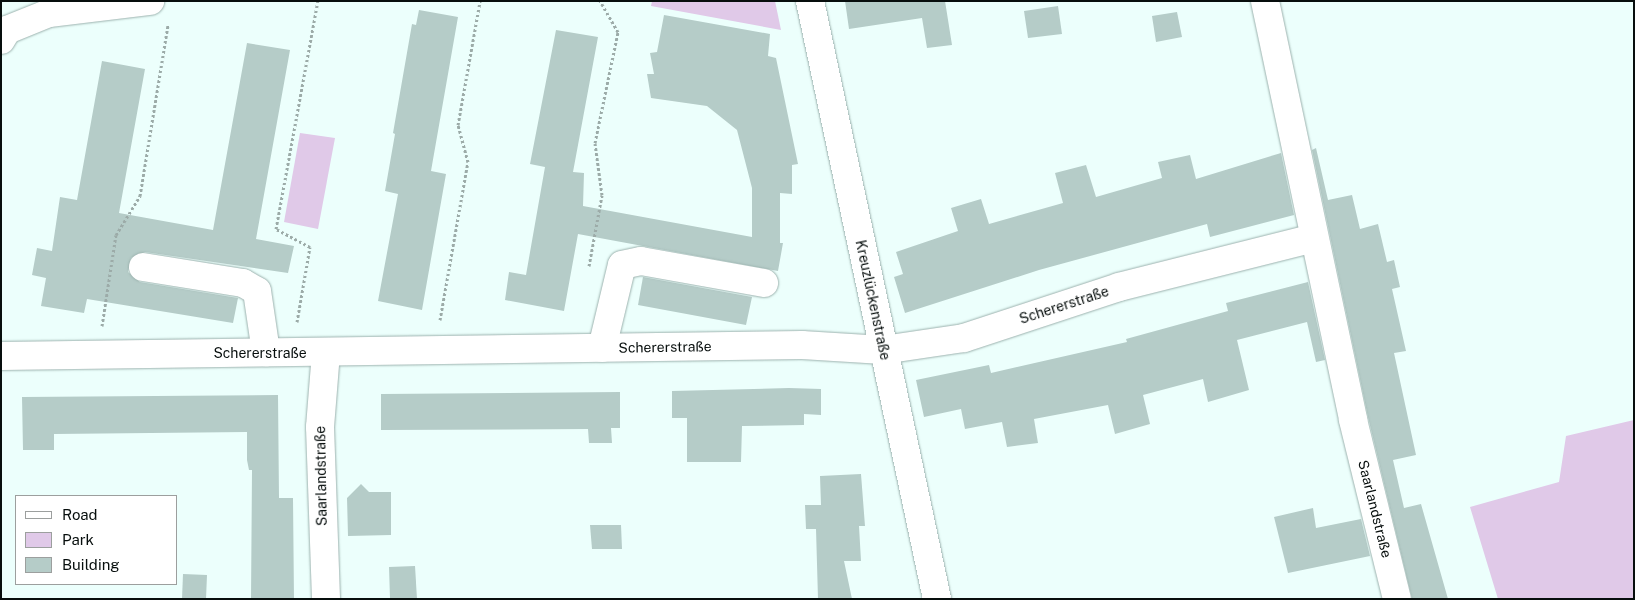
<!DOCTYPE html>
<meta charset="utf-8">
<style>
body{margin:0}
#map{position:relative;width:1635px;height:600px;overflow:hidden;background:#ecfffc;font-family:"Public Sans",sans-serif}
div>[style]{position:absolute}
.green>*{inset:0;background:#e0c9e8}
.building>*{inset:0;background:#b5ccc8}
.path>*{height:3px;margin-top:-1.5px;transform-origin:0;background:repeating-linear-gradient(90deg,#9caba8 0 2.5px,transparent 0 5px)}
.roads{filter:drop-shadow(0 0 1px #9cb2ae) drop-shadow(0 0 1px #9cb2ae)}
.minor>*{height:28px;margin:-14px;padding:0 14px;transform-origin:14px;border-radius:14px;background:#fff}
span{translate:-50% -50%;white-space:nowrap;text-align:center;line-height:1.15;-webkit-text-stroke:4px #fff;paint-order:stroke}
.street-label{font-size:14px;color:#070e0d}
.frame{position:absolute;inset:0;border:2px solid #070e0d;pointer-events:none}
.legend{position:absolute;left:15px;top:495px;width:162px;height:90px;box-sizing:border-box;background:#fff;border:1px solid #9c9f9e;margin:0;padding:6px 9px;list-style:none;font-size:15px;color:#070e0d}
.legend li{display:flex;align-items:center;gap:10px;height:25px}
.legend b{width:25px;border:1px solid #9c9f9e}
</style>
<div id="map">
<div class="green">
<div style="clip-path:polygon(652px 1px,775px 1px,781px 30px,651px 6px)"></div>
<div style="clip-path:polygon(300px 133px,335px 138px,318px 229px,284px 222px)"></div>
<div style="clip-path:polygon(1634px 420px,1634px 599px,1498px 599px,1470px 507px,1559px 482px,1566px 436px)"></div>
</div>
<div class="building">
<div style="clip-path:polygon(845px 1px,945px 1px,952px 45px,927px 48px,922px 18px,849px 29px)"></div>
<div style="clip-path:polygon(1058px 6px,1062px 34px,1028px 38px,1024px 11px)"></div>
<div style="clip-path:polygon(419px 10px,458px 17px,431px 171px,446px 174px,422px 310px,378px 301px,398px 194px,385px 191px,395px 134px,393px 133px,412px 24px,416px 25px)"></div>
<div style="clip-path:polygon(1177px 12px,1182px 37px,1156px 42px,1152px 16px)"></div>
<div style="clip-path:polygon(664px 15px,770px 34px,768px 56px,776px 58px,798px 164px,792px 165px,792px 194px,780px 193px,780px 243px,783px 243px,778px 271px,578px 234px,564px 311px,505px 300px,509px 272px,526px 275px,545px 167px,530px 164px,556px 30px,598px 37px,573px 172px,584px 173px,583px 206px,752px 237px,752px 188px,737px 130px,707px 106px,651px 98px,647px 74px,654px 74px,650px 53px,657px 52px)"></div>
<div style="clip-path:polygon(247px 43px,290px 50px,256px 239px,294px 246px,288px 273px,145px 252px,131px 258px,128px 272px,140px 282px,238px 298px,233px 323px,87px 299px,84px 313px,41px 306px,46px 278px,32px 275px,37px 248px,52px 251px,60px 197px,77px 200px,102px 61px,145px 69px,119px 213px,213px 230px)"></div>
<div style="clip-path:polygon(1316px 148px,1328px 200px,1352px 195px,1360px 229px,1378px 224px,1387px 262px,1394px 260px,1400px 287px,1392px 289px,1406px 351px,1394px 353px,1416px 455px,1393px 460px,1404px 508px,1421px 504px,1448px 599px,1412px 599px,1368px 417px,1312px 150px)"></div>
<div style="clip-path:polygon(1281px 153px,1294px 215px,1210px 237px,1207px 224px,1039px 270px,905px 313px,894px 277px,903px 274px,896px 252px,958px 231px,951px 208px,981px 199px,989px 224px,1063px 203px,1055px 173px,1086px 165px,1096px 197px,1162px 178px,1158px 162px,1190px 155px,1196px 179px)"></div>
<div style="clip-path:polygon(643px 277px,752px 297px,746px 325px,638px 305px)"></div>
<div style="clip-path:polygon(1308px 282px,1325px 360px,1316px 362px,1307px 322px,1237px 340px,1249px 390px,1208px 402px,1203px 379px,1143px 395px,1150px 424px,1115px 434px,1108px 405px,1034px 419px,1038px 443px,1007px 447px,1002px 422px,965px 429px,961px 409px,924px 417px,916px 380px,989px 365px,991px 373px,1127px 342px,1126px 339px,1228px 311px,1226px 303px)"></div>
<div style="clip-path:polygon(789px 388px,821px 389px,821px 415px,804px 414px,804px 425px,742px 426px,741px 462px,687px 462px,687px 418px,672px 418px,672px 391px)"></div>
<div style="clip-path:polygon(620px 392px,620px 428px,611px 428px,612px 443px,589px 443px,588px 429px,381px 430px,381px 394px)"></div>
<div style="clip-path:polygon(278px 395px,279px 498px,293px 498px,294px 599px,251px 599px,252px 470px,249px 470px,247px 460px,247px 432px,54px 434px,54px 450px,23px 450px,22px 397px)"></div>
<div style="clip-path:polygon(861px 474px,865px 526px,859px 526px,861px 561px,844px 561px,852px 599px,818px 599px,816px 529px,806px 529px,805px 505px,821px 505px,820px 476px)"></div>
<div style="clip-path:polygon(361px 484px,369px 492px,391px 492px,391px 535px,348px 536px,347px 498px)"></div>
<div style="clip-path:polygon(1313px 508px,1316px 528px,1361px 519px,1370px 556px,1288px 573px,1274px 517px)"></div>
<div style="clip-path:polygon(590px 525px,621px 525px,622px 549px,592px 549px)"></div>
<div style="clip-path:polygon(415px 566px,417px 599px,390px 599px,389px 567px)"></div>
<div style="clip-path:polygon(183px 574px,207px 575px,206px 599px,182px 599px)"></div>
</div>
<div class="path">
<div style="left:589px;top:266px;width:72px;rotate:-79.6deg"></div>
<div style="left:602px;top:195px;width:52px;rotate:-97.7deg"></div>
<div style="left:595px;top:143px;width:113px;rotate:-78.3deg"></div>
<div style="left:618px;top:32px;width:36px;rotate:-120deg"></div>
<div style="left:440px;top:320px;width:160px;rotate:-80deg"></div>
<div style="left:468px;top:162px;width:38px;rotate:-105deg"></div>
<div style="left:458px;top:125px;width:126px;rotate:-79.9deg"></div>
<div style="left:297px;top:322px;width:76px;rotate:-80.2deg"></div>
<div style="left:310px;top:247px;width:38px;rotate:-152deg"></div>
<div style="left:276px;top:229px;width:232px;rotate:-79.6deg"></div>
<div style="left:102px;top:326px;width:92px;rotate:-81.3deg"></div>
<div style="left:116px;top:235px;width:46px;rotate:-58.4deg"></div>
<div style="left:140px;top:196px;width:173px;rotate:-80.7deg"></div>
</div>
<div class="roads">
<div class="minor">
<div style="left:810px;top:1px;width:611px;rotate:78.01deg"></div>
<div style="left:1265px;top:1px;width:428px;rotate:78.1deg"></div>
<div style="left:1353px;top:420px;width:184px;rotate:76.2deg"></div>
<div style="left:1px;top:40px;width:12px;rotate:-59deg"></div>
<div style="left:7px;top:30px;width:45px;rotate:-22deg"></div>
<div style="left:49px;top:13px;width:102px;rotate:-6.8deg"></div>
<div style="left:143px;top:267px;width:101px;rotate:9.1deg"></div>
<div style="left:243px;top:283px;width:16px;rotate:30deg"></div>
<div style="left:257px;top:291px;width:62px;rotate:81.6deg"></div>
<div style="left:602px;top:348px;width:85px;rotate:-76.5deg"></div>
<div style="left:622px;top:265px;width:19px;rotate:-12deg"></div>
<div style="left:641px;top:261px;width:125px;rotate:10.1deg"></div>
<div style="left:1px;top:356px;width:801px;rotate:-0.79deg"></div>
<div style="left:802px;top:345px;width:81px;rotate:3.5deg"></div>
<div style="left:883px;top:350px;width:82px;rotate:-8.4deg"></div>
<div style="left:964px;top:338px;width:163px;rotate:-18.2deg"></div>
<div style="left:1119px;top:287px;width:201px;rotate:-14.1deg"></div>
<div style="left:326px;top:599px;width:172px;rotate:-92deg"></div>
<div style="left:320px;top:427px;width:75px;rotate:-85.4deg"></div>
</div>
</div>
<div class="street-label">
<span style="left:873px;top:300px;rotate:78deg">Kreuzlückenstraße</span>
<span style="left:1064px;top:305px;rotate:-18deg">Schererstraße</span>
<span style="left:665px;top:347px;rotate:-1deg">Schererstraße</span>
<span style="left:260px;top:353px">Schererstraße</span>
<span style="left:321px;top:476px;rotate:-91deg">Saarlandstraße</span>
<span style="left:1375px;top:509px;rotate:76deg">Saarlandstraße</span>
</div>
<div class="frame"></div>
<ul class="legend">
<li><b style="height:6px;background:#fff"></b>Road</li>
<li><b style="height:14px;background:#e0c9e8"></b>Park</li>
<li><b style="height:14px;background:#b5ccc8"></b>Building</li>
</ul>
</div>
